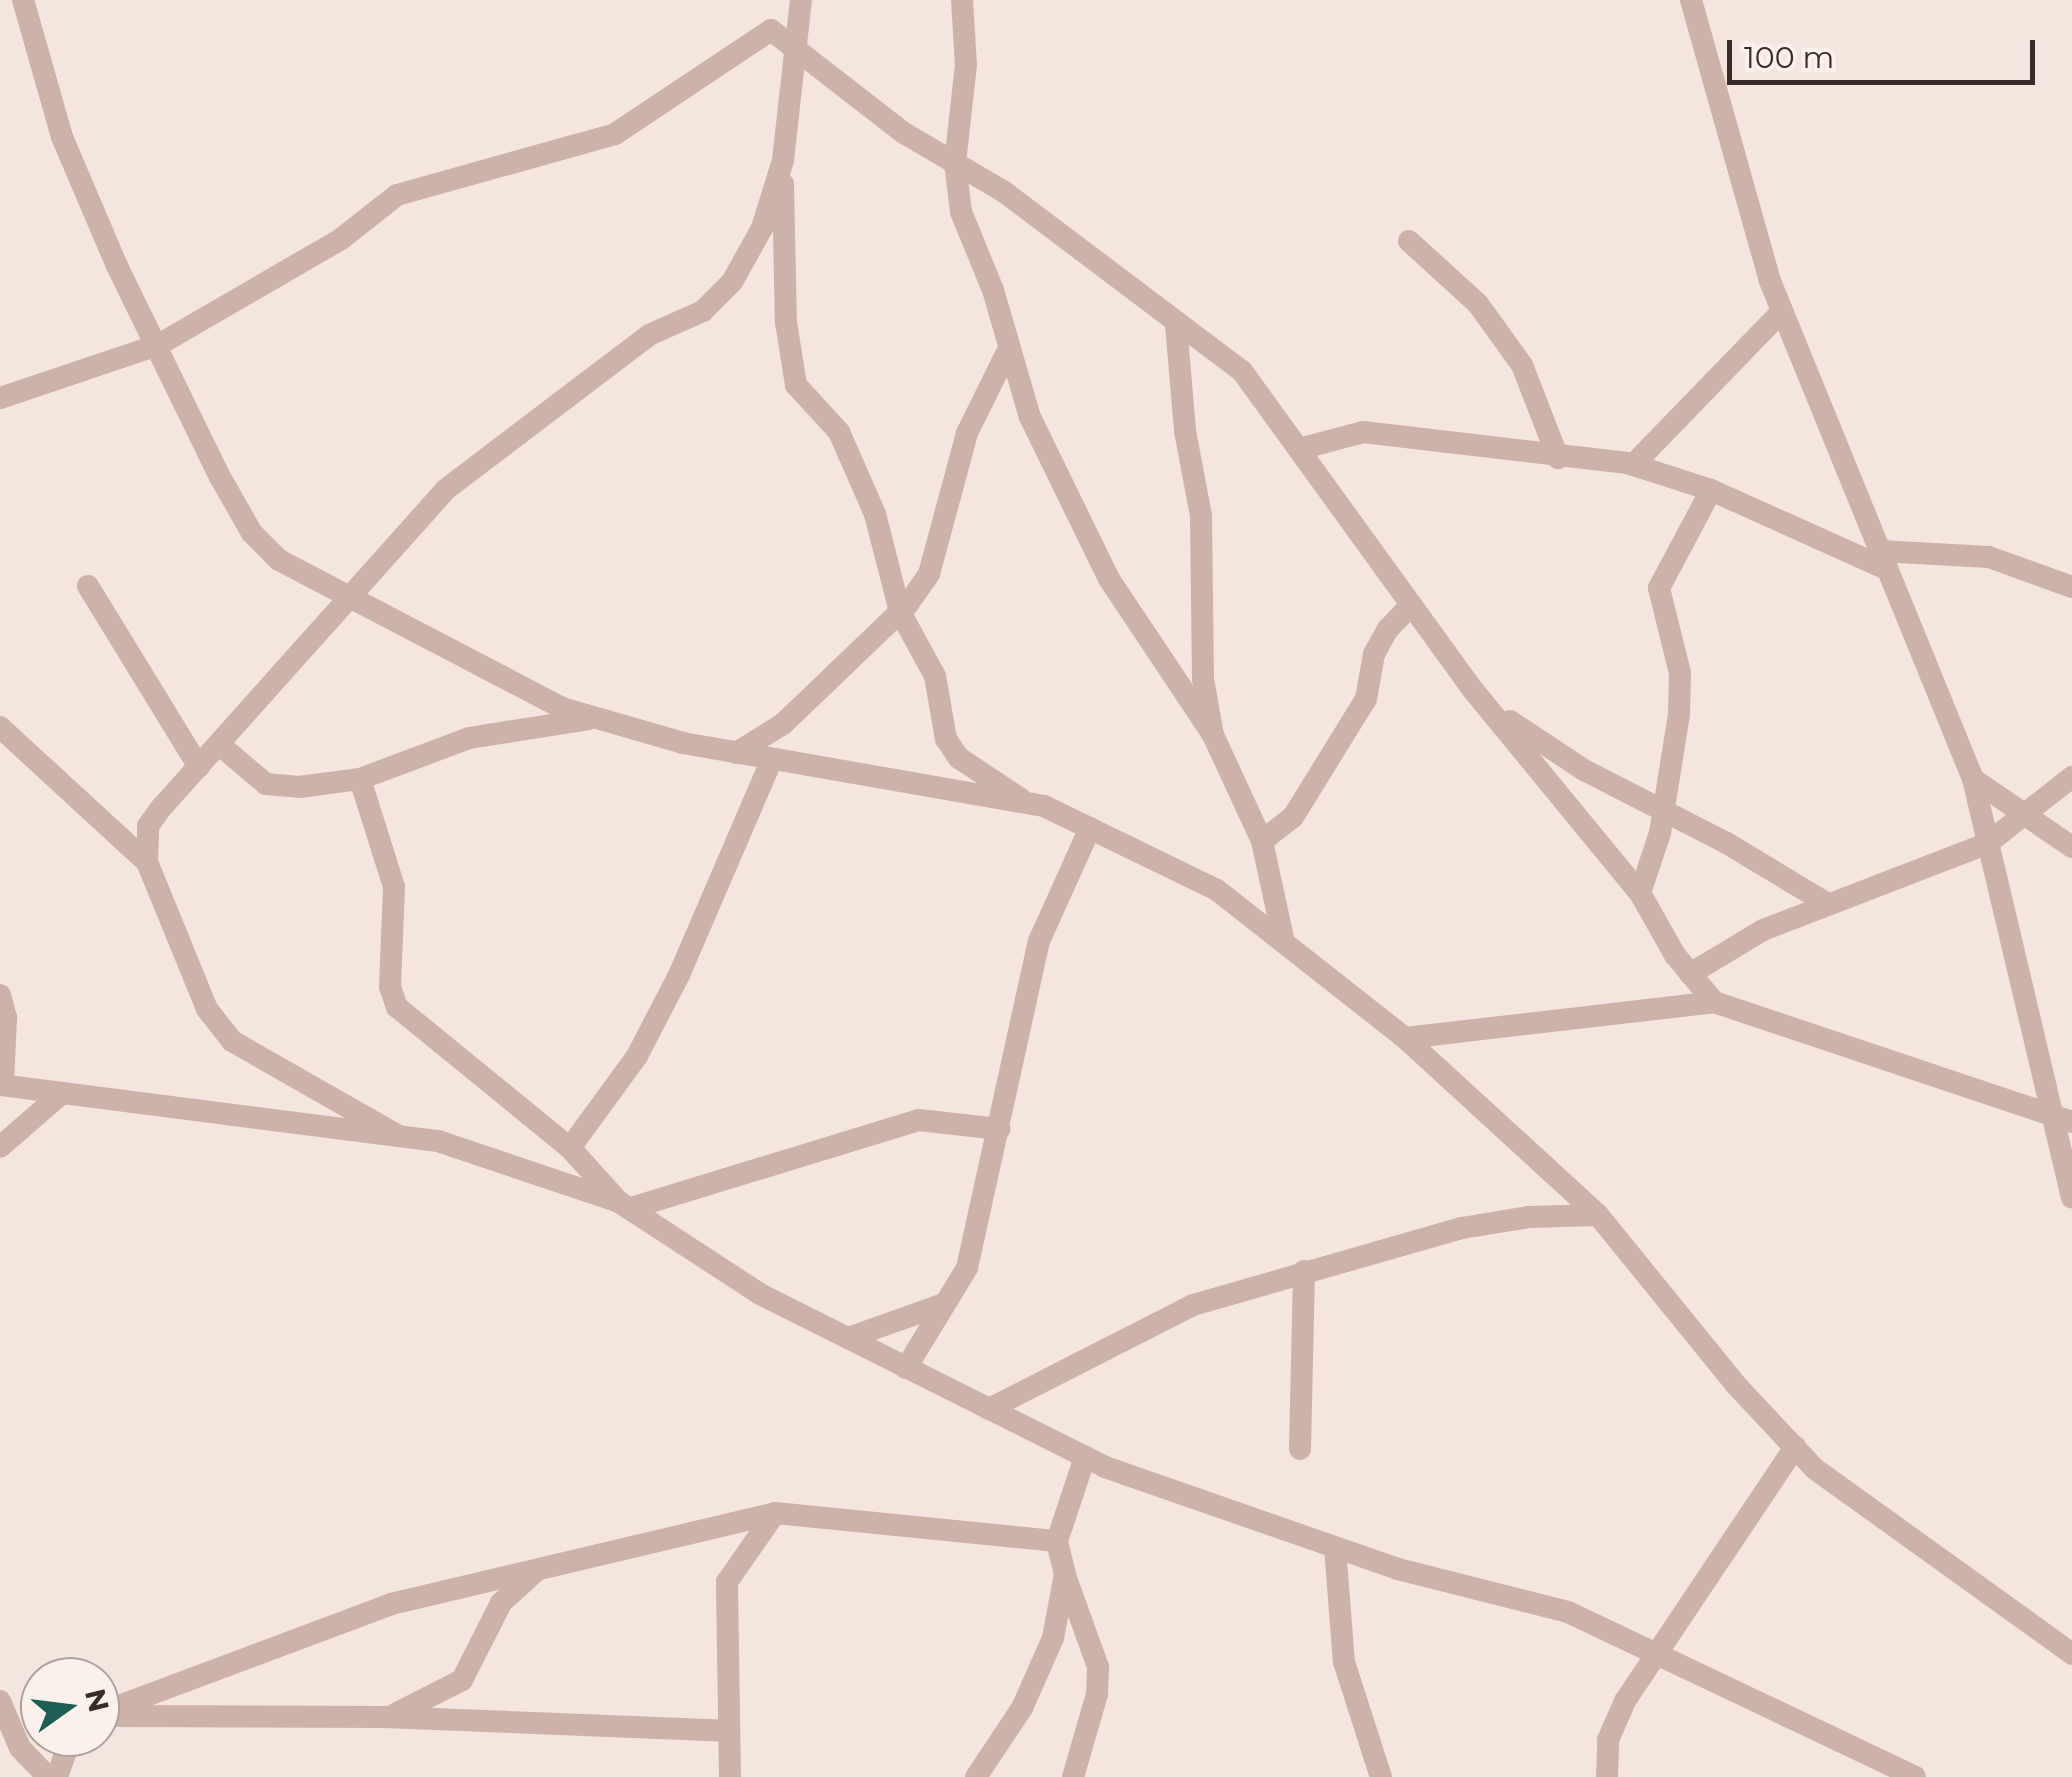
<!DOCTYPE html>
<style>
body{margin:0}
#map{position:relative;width:2072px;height:1777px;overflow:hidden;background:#f4e5df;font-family:Montserrat,sans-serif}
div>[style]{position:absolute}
.minor>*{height:22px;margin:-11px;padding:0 11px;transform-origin:11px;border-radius:11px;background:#cdb2aa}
span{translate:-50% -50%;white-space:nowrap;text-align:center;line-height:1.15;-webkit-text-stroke:10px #fbf1ec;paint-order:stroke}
.north{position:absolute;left:20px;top:1657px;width:100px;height:100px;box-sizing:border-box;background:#fbf1ec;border:2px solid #aea29e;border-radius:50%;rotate:76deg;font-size:28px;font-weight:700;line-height:40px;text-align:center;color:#3a2b2a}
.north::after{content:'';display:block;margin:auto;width:35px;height:45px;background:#1d5e55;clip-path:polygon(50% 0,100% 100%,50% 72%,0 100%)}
.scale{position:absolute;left:1727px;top:40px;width:308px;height:45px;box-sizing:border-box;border:5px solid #3a2b2a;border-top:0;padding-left:12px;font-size:30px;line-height:35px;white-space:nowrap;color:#3a2b2a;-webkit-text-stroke:8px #fbf1ec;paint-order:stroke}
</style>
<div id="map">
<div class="minor">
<div style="left:23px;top:0;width:142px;rotate:74.1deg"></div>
<div style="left:62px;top:137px;width:140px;rotate:66.9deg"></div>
<div style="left:117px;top:266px;width:235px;rotate:64deg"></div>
<div style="left:220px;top:477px;width:64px;rotate:60.3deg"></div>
<div style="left:252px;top:533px;width:38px;rotate:45deg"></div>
<div style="left:279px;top:560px;width:319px;rotate:27.6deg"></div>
<div style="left:562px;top:708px;width:126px;rotate:16.1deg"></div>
<div style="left:683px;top:743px;width:366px;rotate:9.9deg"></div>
<div style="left:1044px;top:806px;width:192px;rotate:25.9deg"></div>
<div style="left:1217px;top:890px;width:239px;rotate:38.2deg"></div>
<div style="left:1405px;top:1038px;width:262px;rotate:42.5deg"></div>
<div style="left:1598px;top:1215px;width:219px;rotate:50.9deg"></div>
<div style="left:1736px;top:1385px;width:115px;rotate:46.8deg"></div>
<div style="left:1815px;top:1469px;width:317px;rotate:35.7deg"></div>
<div style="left:962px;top:0;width:65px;rotate:86.5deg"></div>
<div style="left:966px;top:65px;width:99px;rotate:96.4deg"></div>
<div style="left:955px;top:163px;width:49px;rotate:83deg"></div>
<div style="left:961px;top:212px;width:84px;rotate:67.7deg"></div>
<div style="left:993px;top:290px;width:132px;rotate:73.8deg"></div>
<div style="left:1030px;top:417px;width:180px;rotate:64deg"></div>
<div style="left:1109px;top:579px;width:187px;rotate:56.3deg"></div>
<div style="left:1691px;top:0;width:292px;rotate:74.3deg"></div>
<div style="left:1770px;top:281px;width:538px;rotate:67.82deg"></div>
<div style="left:1973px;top:779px;width:430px;rotate:76.7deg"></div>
<div style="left:783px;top:184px;width:138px;rotate:88.8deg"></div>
<div style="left:786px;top:322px;width:64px;rotate:81deg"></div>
<div style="left:796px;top:385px;width:64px;rotate:47.5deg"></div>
<div style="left:839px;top:432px;width:90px;rotate:66.3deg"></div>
<div style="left:875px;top:514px;width:101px;rotate:75.7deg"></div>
<div style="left:900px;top:612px;width:73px;rotate:61.3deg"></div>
<div style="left:935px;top:676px;width:64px;rotate:80.1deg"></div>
<div style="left:946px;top:739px;width:23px;rotate:56deg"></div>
<div style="left:959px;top:758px;width:74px;rotate:33.5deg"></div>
<div style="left:1409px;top:241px;width:93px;rotate:42.4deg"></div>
<div style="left:1478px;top:304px;width:75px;rotate:54.2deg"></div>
<div style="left:1522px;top:365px;width:100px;rotate:68.8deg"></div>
<div style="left:1176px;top:325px;width:106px;rotate:85.1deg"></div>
<div style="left:1185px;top:431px;width:86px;rotate:79.3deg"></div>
<div style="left:1201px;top:516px;width:163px;rotate:89.3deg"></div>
<div style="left:1203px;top:679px;width:57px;rotate:79.9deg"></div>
<div style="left:1213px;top:735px;width:117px;rotate:65.2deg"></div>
<div style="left:1262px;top:841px;width:104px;rotate:77.8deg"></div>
<div style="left:0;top:398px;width:169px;rotate:-18.6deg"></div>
<div style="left:160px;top:344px;width:209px;rotate:-30.1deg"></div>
<div style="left:341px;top:239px;width:71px;rotate:-38.2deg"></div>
<div style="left:397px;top:195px;width:226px;rotate:-15.6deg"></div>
<div style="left:615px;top:134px;width:187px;rotate:-33.7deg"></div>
<div style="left:771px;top:30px;width:168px;rotate:37.8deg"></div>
<div style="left:904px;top:133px;width:115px;rotate:30.4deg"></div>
<div style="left:1003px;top:191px;width:299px;rotate:37deg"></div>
<div style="left:1242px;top:371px;width:394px;rotate:54.1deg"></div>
<div style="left:1473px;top:690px;width:263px;rotate:50.6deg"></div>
<div style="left:1640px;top:893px;width:71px;rotate:60.6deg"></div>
<div style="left:1675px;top:955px;width:61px;rotate:50.3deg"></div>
<div style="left:1303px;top:448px;width:62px;rotate:-14.9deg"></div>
<div style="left:1363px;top:432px;width:266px;rotate:6.7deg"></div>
<div style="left:1627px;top:463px;width:88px;rotate:17.8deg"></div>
<div style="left:1711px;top:490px;width:193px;rotate:24.2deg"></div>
<div style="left:1633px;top:465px;width:214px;rotate:-45.9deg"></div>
<div style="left:1880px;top:551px;width:109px;rotate:3.2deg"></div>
<div style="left:1989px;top:557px;width:88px;rotate:19.9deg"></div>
<div style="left:88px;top:586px;width:212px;rotate:58.5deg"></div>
<div style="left:1510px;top:721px;width:89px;rotate:33.5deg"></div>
<div style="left:1584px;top:770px;width:158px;rotate:27.1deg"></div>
<div style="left:1725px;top:842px;width:118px;rotate:31.1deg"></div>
<div style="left:0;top:727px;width:200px;rotate:42.6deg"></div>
<div style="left:147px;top:862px;width:159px;rotate:67.8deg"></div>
<div style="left:207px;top:1009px;width:41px;rotate:52deg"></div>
<div style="left:232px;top:1041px;width:190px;rotate:29.7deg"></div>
<div style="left:221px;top:746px;width:59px;rotate:40.2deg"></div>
<div style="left:266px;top:784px;width:33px;rotate:5deg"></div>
<div style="left:299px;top:787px;width:62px;rotate:-7.5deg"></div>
<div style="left:360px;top:779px;width:116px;rotate:-20.6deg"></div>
<div style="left:469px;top:738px;width:121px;rotate:-9deg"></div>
<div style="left:736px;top:753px;width:55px;rotate:-31.7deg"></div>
<div style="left:783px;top:724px;width:173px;rotate:-43.8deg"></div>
<div style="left:908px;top:604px;width:37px;rotate:-55deg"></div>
<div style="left:929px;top:574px;width:146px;rotate:-74.9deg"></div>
<div style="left:967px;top:433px;width:95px;rotate:-63.7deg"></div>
<div style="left:360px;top:779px;width:113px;rotate:72.5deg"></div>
<div style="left:394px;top:887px;width:100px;rotate:92.3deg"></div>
<div style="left:390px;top:987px;width:21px;rotate:71deg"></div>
<div style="left:397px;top:1007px;width:223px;rotate:39.2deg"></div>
<div style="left:570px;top:1148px;width:73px;rotate:47.8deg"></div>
<div style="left:1973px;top:779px;width:120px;rotate:34.5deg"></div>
<div style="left:1262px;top:841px;width:39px;rotate:-38deg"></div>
<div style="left:1293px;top:817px;width:139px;rotate:-58.3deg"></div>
<div style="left:1366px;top:699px;width:46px;rotate:-79.9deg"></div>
<div style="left:1374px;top:654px;width:29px;rotate:-61deg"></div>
<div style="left:1388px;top:629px;width:33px;rotate:-46deg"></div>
<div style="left:147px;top:862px;width:36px;rotate:-88deg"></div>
<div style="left:148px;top:826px;width:24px;rotate:-54deg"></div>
<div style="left:162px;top:807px;width:425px;rotate:-48.2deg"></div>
<div style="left:445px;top:490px;width:256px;rotate:-37.2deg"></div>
<div style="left:649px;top:335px;width:59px;rotate:-24deg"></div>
<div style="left:703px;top:311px;width:41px;rotate:-45deg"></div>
<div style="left:732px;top:282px;width:62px;rotate:-60.9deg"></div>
<div style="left:762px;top:228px;width:71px;rotate:-72.8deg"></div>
<div style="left:783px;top:160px;width:161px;rotate:-83.6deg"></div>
<div style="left:1640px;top:893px;width:63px;rotate:-71.6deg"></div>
<div style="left:1660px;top:833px;width:121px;rotate:-80.9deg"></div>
<div style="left:1679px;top:714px;width:41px;rotate:-88.6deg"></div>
<div style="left:1680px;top:673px;width:88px;rotate:-103.9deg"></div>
<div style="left:1659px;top:588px;width:111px;rotate:-62deg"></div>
<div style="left:1690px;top:974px;width:85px;rotate:-31.1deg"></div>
<div style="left:1763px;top:930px;width:241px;rotate:-21.1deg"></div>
<div style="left:1988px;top:843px;width:107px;rotate:-38.2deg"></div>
<div style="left:0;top:995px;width:24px;rotate:75deg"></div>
<div style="left:6px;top:1018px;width:67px;rotate:92.6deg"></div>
<div style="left:1405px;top:1038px;width:311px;rotate:-6.6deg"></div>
<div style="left:1714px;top:1002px;width:378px;rotate:18.5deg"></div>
<div style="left:0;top:1085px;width:442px;rotate:7.3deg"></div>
<div style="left:438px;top:1141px;width:191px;rotate:18.6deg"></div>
<div style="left:619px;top:1202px;width:168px;rotate:33.1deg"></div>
<div style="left:760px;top:1294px;width:386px;rotate:26.6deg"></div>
<div style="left:1105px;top:1467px;width:310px;rotate:19.2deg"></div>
<div style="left:1398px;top:1569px;width:175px;rotate:14.2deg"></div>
<div style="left:1568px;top:1612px;width:384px;rotate:25.4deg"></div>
<div style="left:0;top:1147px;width:79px;rotate:-40.9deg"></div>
<div style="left:570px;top:1148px;width:114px;rotate:-53.9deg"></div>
<div style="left:637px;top:1056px;width:91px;rotate:-62.6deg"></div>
<div style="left:679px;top:975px;width:235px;rotate:-66.7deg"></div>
<div style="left:631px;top:1208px;width:301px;rotate:-17deg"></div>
<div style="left:919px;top:1120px;width:81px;rotate:6.4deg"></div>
<div style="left:848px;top:1338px;width:102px;rotate:-19.5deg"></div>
<div style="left:906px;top:1368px;width:117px;rotate:-58.6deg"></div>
<div style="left:967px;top:1268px;width:335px;rotate:-77.6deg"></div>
<div style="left:1039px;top:941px;width:124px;rotate:-65.7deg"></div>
<div style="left:989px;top:1409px;width:229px;rotate:-27deg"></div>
<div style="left:1193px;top:1305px;width:280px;rotate:-16deg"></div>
<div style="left:1462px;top:1228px;width:68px;rotate:-9.3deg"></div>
<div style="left:1529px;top:1217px;width:69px;rotate:-1.7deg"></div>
<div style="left:1300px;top:1449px;width:178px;rotate:-88.7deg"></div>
<div style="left:1335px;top:1548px;width:114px;rotate:85.5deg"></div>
<div style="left:1344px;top:1662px;width:121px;rotate:72.2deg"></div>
<div style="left:1066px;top:1578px;width:95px;rotate:70.2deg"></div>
<div style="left:1098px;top:1667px;width:27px;rotate:92deg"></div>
<div style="left:1097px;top:1694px;width:86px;rotate:106.1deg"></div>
<div style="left:0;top:1701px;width:51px;rotate:66.9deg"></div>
<div style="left:20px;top:1748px;width:40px;rotate:46deg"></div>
<div style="left:100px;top:1713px;width:311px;rotate:-20.5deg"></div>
<div style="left:391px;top:1604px;width:395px;rotate:-13.3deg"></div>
<div style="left:775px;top:1513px;width:283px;rotate:5.7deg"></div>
<div style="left:1057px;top:1541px;width:89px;rotate:-71.6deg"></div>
<div style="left:395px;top:1714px;width:75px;rotate:-26.9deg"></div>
<div style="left:462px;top:1680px;width:86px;rotate:-63.1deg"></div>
<div style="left:501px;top:1603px;width:46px;rotate:-42.4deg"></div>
<div style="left:108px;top:1716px;width:276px;rotate:0.2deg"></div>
<div style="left:384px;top:1717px;width:343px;rotate:2.3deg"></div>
<div style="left:57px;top:1777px;width:42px;rotate:-70.7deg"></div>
<div style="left:730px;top:1777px;width:195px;rotate:-90.9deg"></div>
<div style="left:727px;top:1582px;width:84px;rotate:-55.2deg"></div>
<div style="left:976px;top:1777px;width:83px;rotate:-56.3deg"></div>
<div style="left:1022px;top:1708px;width:77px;rotate:-66.1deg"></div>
<div style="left:1053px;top:1638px;width:65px;rotate:-79.4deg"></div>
<div style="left:1065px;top:1574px;width:34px;rotate:-104deg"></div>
<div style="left:1607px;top:1777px;width:37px;rotate:-88deg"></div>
<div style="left:1608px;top:1740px;width:43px;rotate:-66.4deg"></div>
<div style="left:1625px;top:1701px;width:306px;rotate:-56.2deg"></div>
</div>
<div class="north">N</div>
<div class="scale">100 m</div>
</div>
